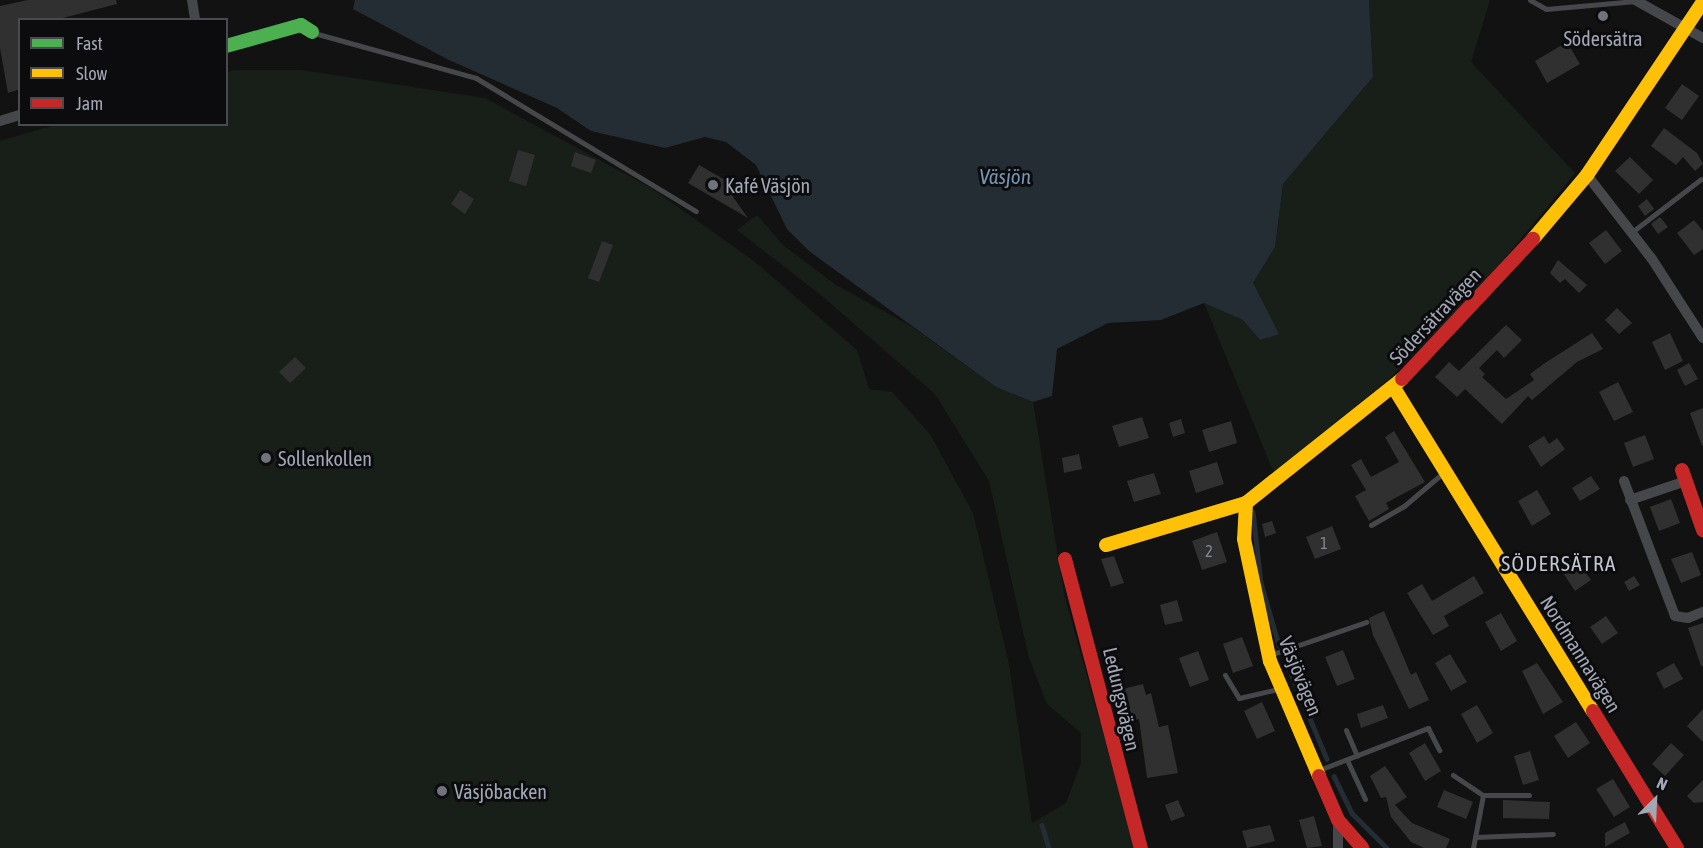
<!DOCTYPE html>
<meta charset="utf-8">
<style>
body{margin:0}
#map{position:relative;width:1703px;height:848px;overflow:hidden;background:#121212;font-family:"Asap Condensed",sans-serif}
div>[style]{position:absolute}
.green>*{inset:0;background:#181f19}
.water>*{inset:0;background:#252d34}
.stream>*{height:4.5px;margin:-2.25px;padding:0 2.25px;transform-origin:2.25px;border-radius:2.25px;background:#252d34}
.building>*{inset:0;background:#303031}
.lane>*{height:5px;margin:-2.5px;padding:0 2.5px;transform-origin:2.5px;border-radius:2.5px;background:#46474b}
.street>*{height:10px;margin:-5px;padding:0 5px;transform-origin:5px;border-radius:5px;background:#46474b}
.fast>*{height:14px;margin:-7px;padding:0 7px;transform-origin:7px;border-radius:7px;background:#4caf50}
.slow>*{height:14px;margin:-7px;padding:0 7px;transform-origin:7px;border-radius:7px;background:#ffc107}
.jam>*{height:14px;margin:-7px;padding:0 7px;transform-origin:7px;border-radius:7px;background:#c62828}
.dots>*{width:16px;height:16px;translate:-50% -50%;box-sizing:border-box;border:3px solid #0c0c0e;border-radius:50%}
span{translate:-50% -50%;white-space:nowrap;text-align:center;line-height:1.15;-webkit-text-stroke:6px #0c0c0e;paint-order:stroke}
.number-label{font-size:16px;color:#868993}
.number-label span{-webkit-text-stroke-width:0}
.poi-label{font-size:20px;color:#a2a7b4}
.left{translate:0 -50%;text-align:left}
.street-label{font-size:20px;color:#a2a7b4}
.water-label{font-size:21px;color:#7795b1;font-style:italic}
.neighbourhood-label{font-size:21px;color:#c3c6d0;letter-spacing:1.5px}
.legend{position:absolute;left:18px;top:18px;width:210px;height:108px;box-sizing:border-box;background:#0c0c0e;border:2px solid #484a50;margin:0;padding:8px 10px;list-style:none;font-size:18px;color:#a2a7b4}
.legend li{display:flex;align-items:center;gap:12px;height:30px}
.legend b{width:30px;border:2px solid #484a50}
.north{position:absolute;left:1625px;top:770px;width:60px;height:60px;-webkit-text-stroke:4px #0c0c0e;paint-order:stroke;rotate:24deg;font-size:16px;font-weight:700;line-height:24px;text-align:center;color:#a2a7b4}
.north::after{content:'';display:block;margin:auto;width:21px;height:27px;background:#a2a7b4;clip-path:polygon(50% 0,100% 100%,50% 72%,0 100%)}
</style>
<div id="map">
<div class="green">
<div style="clip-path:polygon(1369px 0,1490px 0,1471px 62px,1575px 173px,1482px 286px,1388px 380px,1274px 473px,1204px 303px,1243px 320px,1260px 340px,1253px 283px,1275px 247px,1283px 184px,1373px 77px)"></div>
<div style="clip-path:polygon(235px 70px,301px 70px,485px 98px,651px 188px,754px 261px,857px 350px,869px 389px,892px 392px,930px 434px,973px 513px,1009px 664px,1032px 823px,1066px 803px,1081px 763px,1081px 733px,1047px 704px,1029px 658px,989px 481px,935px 394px,822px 296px,737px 230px,757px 215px,783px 245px,836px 285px,911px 326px,996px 387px,1033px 402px,1064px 594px,1135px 848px,0 848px,0 141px,55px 125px,226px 124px,227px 72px)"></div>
</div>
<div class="water">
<div style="clip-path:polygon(355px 0,1369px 0,1373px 77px,1283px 184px,1275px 247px,1253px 283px,1279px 334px,1260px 340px,1243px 320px,1204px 303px,1161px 320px,1108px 323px,1057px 349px,1052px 396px,1033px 402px,996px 387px,809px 251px,787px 229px,756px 165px,726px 142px,705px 137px,665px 148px,591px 131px,557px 108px,449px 60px,353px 9px)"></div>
</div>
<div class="stream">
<div style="left:1253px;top:512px;width:71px;rotate:83.6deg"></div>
<div style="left:1261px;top:583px;width:65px;rotate:73.8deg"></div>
<div style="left:1286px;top:661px;width:106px;rotate:67.3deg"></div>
<div style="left:1334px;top:776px;width:41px;rotate:64.1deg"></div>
<div style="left:1352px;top:813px;width:49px;rotate:45deg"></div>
<div style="left:1042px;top:825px;width:24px;rotate:73deg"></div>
</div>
<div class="building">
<div style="clip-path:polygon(28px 0,116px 0,117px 4px,55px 20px,20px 20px,20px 89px,8px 93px,0 48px,0 6px)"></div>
<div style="clip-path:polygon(1567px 42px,1580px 64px,1547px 83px,1535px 61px)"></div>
<div style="clip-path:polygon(1682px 84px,1699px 96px,1682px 120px,1665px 108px)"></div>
<div style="clip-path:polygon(1664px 128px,1697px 153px,1703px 164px,1695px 171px,1683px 157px,1676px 165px,1651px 146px)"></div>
<div style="clip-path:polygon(518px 150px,535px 155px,526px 186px,509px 181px)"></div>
<div style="clip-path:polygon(575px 152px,596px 160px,591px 173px,571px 166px)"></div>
<div style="clip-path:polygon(1630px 157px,1653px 180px,1639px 194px,1615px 171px)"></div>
<div style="clip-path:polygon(699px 165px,739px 188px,733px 197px,748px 218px,688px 183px)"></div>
<div style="clip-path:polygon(460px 190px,474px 199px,465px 214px,451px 204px)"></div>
<div style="clip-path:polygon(1647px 199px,1654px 209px,1645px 216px,1638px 206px)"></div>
<div style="clip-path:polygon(1660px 217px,1668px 227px,1658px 234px,1651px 224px)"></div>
<div style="clip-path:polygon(1694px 220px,1703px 231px,1703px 249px,1694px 255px,1677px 233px)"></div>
<div style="clip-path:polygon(1606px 230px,1622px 251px,1605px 264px,1589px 243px)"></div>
<div style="clip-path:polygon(602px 241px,613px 245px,599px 282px,588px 278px)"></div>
<div style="clip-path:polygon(1558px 260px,1587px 285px,1579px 293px,1565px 279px,1560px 283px,1550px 273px)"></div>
<div style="clip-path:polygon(1617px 308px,1632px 323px,1619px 334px,1605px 320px)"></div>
<div style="clip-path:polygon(1506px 325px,1522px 340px,1504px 358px,1497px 350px,1479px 368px,1485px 374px,1482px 377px,1506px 399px,1534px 380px,1530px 374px,1545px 363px,1592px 333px,1603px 349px,1577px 362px,1532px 400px,1528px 396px,1502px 424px,1465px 389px,1457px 397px,1435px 377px,1449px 362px,1459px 371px)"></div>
<div style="clip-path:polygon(1670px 333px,1683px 361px,1665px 370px,1652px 342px)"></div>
<div style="clip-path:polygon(295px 357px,306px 368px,290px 383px,279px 372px)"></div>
<div style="clip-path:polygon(1689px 363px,1698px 379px,1685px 386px,1677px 370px)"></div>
<div style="clip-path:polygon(1618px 382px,1633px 412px,1614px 421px,1599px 392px)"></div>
<div style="clip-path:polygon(1703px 408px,1703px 445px,1702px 446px,1690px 413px)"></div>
<div style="clip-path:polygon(1142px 417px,1149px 438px,1119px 447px,1112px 426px)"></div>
<div style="clip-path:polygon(1181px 419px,1185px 433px,1173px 437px,1169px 423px)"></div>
<div style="clip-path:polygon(1231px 421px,1237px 443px,1209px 452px,1202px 430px)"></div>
<div style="clip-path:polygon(1394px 431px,1425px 482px,1386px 503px,1389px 509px,1369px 521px,1355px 496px,1366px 490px,1351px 465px,1361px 459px,1371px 477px,1399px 462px,1385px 437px)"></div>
<div style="clip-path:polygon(1645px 435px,1654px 459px,1633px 467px,1624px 443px)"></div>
<div style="clip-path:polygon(1544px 436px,1549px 444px,1557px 438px,1565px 449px,1541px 467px,1528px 446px)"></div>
<div style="clip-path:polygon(1079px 454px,1082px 469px,1064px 473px,1062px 458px)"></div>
<div style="clip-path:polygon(1217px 462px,1224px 484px,1196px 493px,1189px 471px)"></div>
<div style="clip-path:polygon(1154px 473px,1161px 494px,1134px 502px,1127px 481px)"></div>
<div style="clip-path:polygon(1591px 476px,1600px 489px,1580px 501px,1572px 488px)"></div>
<div style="clip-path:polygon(1537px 490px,1551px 514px,1532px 526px,1518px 501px)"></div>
<div style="clip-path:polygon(1671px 499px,1680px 523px,1659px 531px,1650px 507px)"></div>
<div style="clip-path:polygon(1272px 521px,1276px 533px,1265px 537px,1262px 524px)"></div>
<div style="clip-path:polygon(1332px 526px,1341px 549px,1315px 559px,1306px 537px)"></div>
<div style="clip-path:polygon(1217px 532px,1227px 562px,1202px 570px,1192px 541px)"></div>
<div style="clip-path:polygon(1692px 552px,1701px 575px,1681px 583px,1671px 559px)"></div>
<div style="clip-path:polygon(1114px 556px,1124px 583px,1111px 587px,1101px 559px)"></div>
<div style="clip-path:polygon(1575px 557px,1591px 580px,1575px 591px,1559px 567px)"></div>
<div style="clip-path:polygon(1474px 576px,1484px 593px,1444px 616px,1449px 626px,1433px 635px,1407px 593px,1422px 584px,1432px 601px)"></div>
<div style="clip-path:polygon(1634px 576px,1640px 585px,1629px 591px,1624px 582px)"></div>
<div style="clip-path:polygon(1177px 600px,1183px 621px,1165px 625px,1160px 605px)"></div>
<div style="clip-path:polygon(1384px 611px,1411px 675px,1416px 672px,1429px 700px,1409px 709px,1373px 635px,1369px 618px)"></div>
<div style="clip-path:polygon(1501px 613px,1517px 641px,1501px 651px,1485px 622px)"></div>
<div style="clip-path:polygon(1606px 616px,1618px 633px,1602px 644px,1590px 627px)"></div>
<div style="clip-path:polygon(1703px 623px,1703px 666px,1701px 666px,1688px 628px)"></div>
<div style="clip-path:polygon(1242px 637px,1253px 666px,1233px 673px,1223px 644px)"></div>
<div style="clip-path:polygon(1343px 650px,1355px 679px,1337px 686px,1325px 657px)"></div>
<div style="clip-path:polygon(1198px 651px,1209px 680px,1190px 687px,1179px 658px)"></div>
<div style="clip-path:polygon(1450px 654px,1467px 682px,1451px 691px,1435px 663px)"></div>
<div style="clip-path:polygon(1537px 663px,1563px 702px,1543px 714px,1522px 671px)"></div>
<div style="clip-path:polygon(1674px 663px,1683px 679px,1664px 689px,1656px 673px)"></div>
<div style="clip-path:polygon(1143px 684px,1146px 695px,1151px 693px,1159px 727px,1168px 725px,1178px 773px,1147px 778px,1139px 719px,1131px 721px,1123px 689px)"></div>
<div style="clip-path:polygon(1262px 702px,1275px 731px,1257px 739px,1244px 711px)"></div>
<div style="clip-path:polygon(1383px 705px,1388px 718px,1361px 728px,1357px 714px)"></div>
<div style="clip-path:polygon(1477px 705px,1493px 733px,1477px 743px,1461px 714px)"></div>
<div style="clip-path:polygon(1703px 709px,1703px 742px,1687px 726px)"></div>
<div style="clip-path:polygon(1576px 722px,1590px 743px,1568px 758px,1554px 736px)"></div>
<div style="clip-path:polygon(1425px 743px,1441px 771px,1425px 781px,1409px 753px)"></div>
<div style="clip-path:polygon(1671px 743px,1684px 755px,1665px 776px,1652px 764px)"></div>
<div style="clip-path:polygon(1530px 751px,1539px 780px,1523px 785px,1514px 756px)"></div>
<div style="clip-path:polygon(1385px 766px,1407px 797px,1395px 805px,1412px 823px,1450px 839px,1446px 848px,1424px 848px,1411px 842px,1391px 817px,1386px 797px,1381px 798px,1370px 776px)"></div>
<div style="clip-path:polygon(1613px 779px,1630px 807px,1614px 817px,1596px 789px)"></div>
<div style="clip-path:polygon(1703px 780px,1703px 802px,1694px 803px,1687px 796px)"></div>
<div style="clip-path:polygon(1444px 790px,1473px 802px,1466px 819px,1437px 807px)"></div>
<div style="clip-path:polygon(1178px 800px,1185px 816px,1171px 821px,1165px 805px)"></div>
<div style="clip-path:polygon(1503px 800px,1550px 802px,1549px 819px,1503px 818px)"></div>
<div style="clip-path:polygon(1314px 816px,1322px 846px,1307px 848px,1299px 820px)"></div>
<div style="clip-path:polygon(1625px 822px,1630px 833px,1605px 847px,1605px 833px)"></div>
<div style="clip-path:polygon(1270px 825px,1275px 841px,1247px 848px,1242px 831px)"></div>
</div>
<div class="lane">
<div style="left:1530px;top:0;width:18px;rotate:29deg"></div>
<div style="left:1546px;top:9px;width:90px;rotate:-5.1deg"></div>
<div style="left:314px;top:33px;width:168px;rotate:15.5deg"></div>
<div style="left:476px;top:78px;width:257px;rotate:31.2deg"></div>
<div style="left:1632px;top:232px;width:87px;rotate:-37.5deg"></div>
<div style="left:1371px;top:525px;width:38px;rotate:-30deg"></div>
<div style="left:1404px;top:506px;width:52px;rotate:-40.4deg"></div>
<div style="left:1270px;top:655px;width:102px;rotate:-19deg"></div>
<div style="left:1225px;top:675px;width:27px;rotate:59deg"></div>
<div style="left:1239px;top:698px;width:40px;rotate:-13deg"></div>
<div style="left:1346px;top:730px;width:28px;rotate:67deg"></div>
<div style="left:1347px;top:760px;width:43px;rotate:65.2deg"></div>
<div style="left:1319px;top:770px;width:117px;rotate:-21.1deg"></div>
<div style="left:1428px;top:728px;width:25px;rotate:63deg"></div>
<div style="left:1453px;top:775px;width:36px;rotate:34deg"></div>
<div style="left:1483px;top:795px;width:46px"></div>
<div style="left:1475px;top:837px;width:78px;rotate:-2.2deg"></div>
<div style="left:1473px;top:848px;width:54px;rotate:-79.3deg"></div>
</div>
<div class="street">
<div style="left:192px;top:0;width:20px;rotate:81deg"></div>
<div style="left:1635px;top:0;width:78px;rotate:29.2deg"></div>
<div style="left:0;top:121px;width:21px;rotate:-17deg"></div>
<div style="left:1587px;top:175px;width:106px;rotate:52.3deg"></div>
<div style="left:1652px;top:259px;width:94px;rotate:57.2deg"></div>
<div style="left:1624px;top:481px;width:144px;rotate:69.3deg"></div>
<div style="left:1675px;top:616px;width:13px;rotate:9deg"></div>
<div style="left:1688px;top:618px;width:16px;rotate:-22deg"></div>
<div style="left:1630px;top:500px;width:59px;rotate:-18.7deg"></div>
<div style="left:1338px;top:820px;width:28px;rotate:90deg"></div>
</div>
<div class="fast">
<div style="left:226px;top:46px;width:78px;rotate:-15.6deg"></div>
<div style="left:301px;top:25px;width:13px;rotate:32deg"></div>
</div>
<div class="slow">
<div style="left:1533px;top:239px;width:84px;rotate:-49.8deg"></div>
<div style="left:1587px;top:175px;width:208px;rotate:-56.2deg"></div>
<div style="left:1394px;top:388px;width:379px;rotate:58.4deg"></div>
<div style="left:1246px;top:503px;width:36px;rotate:93deg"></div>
<div style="left:1244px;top:539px;width:125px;rotate:78deg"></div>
<div style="left:1270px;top:661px;width:125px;rotate:66.9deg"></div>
<div style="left:1106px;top:545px;width:146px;rotate:-16.7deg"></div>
<div style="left:1246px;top:503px;width:199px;rotate:-38.5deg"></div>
</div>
<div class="jam">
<div style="left:1402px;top:379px;width:192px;rotate:-46.9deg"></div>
<div style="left:1682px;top:470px;width:64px;rotate:70.7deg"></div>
<div style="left:1065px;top:559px;width:299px;rotate:75.3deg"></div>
<div style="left:1593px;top:711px;width:161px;rotate:58.5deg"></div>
<div style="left:1319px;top:776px;width:48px;rotate:66.6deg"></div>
<div style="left:1338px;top:820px;width:37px;rotate:49deg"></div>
</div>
<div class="dots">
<div style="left:1603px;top:16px;background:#70737b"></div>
<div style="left:713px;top:185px;background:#70737b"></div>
<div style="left:266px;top:458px;background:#70737b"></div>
<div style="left:442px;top:791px;background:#70737b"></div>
</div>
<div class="number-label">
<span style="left:1324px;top:543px">1</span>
<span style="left:1209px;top:551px">2</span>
</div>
<div class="poi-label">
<span style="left:1603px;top:38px">Södersätra</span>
<span class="left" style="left:725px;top:185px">Kafé Väsjön</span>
<span class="left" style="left:278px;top:458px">Sollenkollen</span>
<span class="left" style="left:454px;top:791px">Väsjöbacken</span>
</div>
<div class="street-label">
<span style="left:1435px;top:316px;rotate:-47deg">Södersätravägen</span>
<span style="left:1581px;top:654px;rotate:58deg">Nordmannavägen</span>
<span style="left:1301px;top:676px;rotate:68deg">Väsjövägen</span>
<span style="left:1122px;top:699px;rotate:77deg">Ledungsvägen</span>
</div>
<div class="water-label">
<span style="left:1005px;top:176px">Väsjön</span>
</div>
<div class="neighbourhood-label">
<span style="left:1559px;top:563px">SÖDERSÄTRA</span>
</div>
<ul class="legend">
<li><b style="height:8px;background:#4caf50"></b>Fast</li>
<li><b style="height:8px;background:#ffc107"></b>Slow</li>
<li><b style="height:8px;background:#c62828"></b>Jam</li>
</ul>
<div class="north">N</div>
</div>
